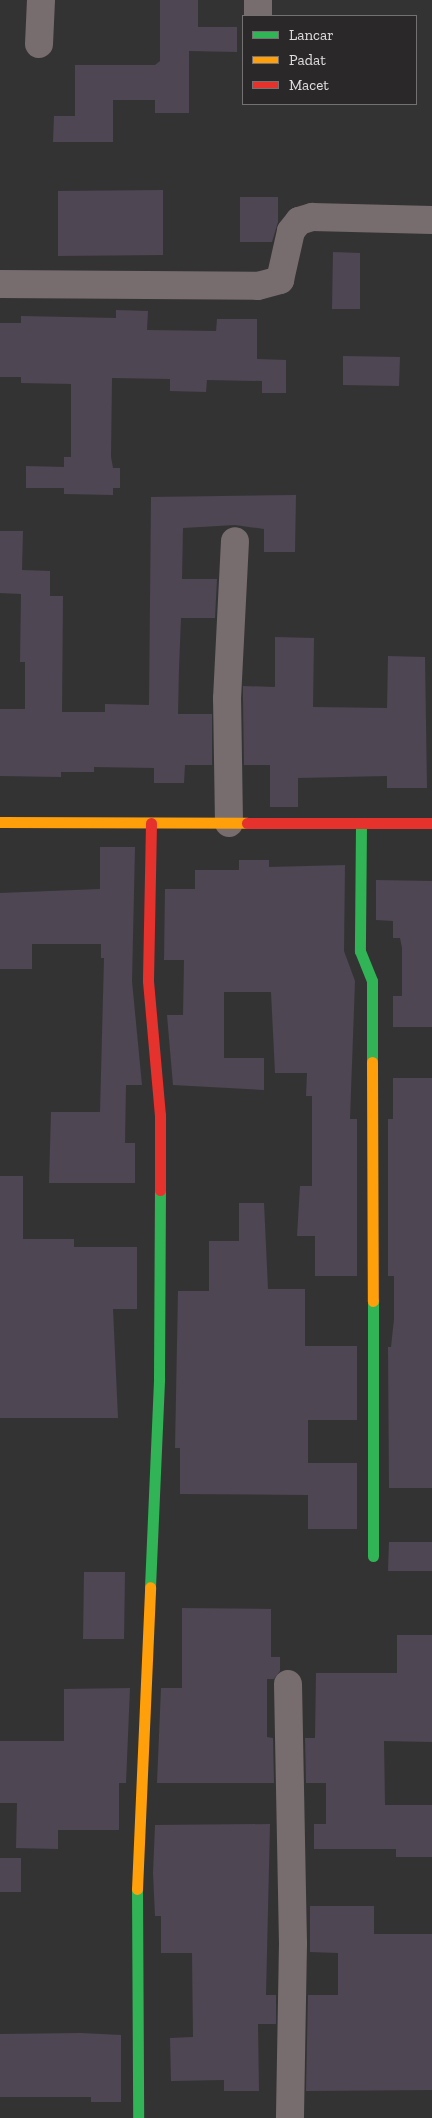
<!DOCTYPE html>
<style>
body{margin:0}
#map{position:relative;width:432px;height:2118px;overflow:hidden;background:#343334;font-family:"Zilla Slab",serif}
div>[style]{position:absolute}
.building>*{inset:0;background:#4e4653}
.street>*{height:28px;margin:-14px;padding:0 14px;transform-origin:14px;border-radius:14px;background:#776d6e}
.fast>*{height:11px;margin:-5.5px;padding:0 5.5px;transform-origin:5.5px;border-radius:5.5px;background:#30b455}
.slow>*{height:11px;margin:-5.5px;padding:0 5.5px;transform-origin:5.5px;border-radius:5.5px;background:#ff9f0a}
.jam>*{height:11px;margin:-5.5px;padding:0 5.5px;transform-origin:5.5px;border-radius:5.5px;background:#e5322d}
span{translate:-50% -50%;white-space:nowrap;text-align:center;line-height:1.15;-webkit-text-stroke:4px #2b282a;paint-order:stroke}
.legend{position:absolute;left:242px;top:15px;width:175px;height:90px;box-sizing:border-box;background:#2b282a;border:1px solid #747173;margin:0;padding:6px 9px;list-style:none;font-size:15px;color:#e1dfe0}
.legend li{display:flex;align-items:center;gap:10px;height:25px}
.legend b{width:25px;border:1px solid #747173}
</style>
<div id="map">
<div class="building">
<div style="clip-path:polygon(160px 0,198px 0,198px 27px,237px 27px,237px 52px,189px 51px,189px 113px,155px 113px,155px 100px,113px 100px,113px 142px,53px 142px,54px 116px,75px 116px,75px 65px,155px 65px,160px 61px)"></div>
<div style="clip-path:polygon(163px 190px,163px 255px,58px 256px,58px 191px)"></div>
<div style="clip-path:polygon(240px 197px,278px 197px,278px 222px,272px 242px,240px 242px)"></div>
<div style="clip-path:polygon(333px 252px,360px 253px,360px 309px,332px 309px)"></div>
<div style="clip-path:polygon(116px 310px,148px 311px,147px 330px,216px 331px,217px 319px,257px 319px,257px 359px,286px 360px,286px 393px,262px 393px,262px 381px,207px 380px,206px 392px,170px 391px,170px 379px,112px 378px,111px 457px,113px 468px,120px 468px,120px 488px,113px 488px,113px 495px,64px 494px,64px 488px,26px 488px,26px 466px,64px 467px,64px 457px,71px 457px,71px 384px,21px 383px,21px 377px,0 377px,0 323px,21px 323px,21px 316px,116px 318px)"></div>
<div style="clip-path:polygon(343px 356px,400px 357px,399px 386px,343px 385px)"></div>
<div style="clip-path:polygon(296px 495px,295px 552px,264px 552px,264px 529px,235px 525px,183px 528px,182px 579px,217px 579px,215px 618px,181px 618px,179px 668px,178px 714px,212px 714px,212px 765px,185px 765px,184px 783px,154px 783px,154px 768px,94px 767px,94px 772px,61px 772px,61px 777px,0 776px,0 709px,25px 709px,25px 662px,20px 662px,21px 594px,0 593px,0 531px,23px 531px,22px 570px,50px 571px,50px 596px,63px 596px,62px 712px,105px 712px,105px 704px,149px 705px,151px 497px)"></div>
<div style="clip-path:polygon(275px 637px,314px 638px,313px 707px,387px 708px,388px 656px,425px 657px,427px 788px,387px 788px,387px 776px,298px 778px,298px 807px,270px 807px,270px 765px,244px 765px,243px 699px,243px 686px,275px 687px)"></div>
<div style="clip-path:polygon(100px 847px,135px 847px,132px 981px,142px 1085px,126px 1085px,125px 1143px,135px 1143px,135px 1183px,49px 1183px,51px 1112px,100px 1112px,104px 958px,101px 958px,101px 944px,32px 944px,32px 969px,0 969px,0 893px,100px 889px)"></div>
<div style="clip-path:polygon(239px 860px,269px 860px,269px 867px,345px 865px,344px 951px,355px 981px,350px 1119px,357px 1119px,357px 1276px,315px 1276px,315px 1236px,297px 1236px,300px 1186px,312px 1186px,312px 1096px,306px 1096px,307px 1073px,275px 1073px,271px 992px,224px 992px,224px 1058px,264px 1058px,264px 1090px,173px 1085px,167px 1015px,183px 1015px,184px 960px,164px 960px,165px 889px,195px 889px,195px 870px,239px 870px)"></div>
<div style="clip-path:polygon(376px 880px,432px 881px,432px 1027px,393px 1027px,393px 996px,402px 996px,402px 948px,400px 938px,393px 938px,393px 921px,376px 920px)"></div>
<div style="clip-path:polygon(393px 1078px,432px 1078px,432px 1488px,389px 1488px,388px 1347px,391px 1347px,394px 1319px,394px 1276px,388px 1276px,388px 1119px,393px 1119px)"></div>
<div style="clip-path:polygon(0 1176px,23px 1176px,23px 1239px,74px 1239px,74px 1247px,137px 1247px,137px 1309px,113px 1309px,118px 1418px,0 1418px)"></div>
<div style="clip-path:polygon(239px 1203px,264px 1203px,268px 1289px,305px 1289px,305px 1346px,357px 1346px,357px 1420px,308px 1420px,308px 1463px,357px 1463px,357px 1529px,308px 1529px,308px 1495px,180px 1494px,180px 1448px,175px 1448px,178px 1291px,209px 1291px,209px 1241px,239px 1241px)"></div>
<div style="clip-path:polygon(389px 1542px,432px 1542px,432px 1571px,388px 1571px)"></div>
<div style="clip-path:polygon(84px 1572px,125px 1572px,124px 1639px,83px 1639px)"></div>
<div style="clip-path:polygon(182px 1608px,271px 1609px,271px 1657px,280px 1657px,280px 1671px,274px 1679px,267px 1679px,267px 1737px,273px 1738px,274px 1783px,157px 1783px,161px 1688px,182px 1688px)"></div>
<div style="clip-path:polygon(397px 1635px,432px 1635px,432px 1742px,384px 1741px,385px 1805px,432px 1805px,432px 1857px,396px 1857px,396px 1849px,314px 1849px,314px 1824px,326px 1824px,326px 1783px,306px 1783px,305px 1738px,315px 1738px,316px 1673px,397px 1673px)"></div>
<div style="clip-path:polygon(130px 1688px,126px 1783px,119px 1783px,119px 1830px,58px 1830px,58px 1849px,16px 1848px,17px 1803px,0 1803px,0 1741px,64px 1741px,64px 1689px)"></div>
<div style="clip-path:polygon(270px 1824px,266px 1995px,276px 1995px,276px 2024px,258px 2024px,259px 2091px,224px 2091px,224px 2080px,171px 2081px,170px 2038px,193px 2037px,192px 1953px,161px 1953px,161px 1916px,155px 1916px,153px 1873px,155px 1825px)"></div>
<div style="clip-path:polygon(0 1858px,21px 1858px,21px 1892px,0 1892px)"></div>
<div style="clip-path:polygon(310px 1906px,374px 1906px,374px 1934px,432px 1934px,432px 2090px,306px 2091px,308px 1995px,338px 1995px,338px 1953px,310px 1952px)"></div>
<div style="clip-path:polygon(81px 2033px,121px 2035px,121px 2102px,91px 2102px,91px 2097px,0 2097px,0 2034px)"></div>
</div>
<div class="street">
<div style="left:258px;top:16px;width:16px;rotate:-90deg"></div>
<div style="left:39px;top:44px;width:44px;rotate:-87.4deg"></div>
<div style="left:0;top:284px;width:258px;rotate:0.4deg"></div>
<div style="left:258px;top:286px;width:23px;rotate:-15deg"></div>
<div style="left:280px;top:280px;width:50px;rotate:-77.3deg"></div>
<div style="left:291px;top:231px;width:13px;rotate:-51deg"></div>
<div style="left:299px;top:221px;width:14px;rotate:-17deg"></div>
<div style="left:312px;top:217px;width:120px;rotate:1.4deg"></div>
<div style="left:229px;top:823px;width:124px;rotate:-90.9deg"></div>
<div style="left:227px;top:699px;width:158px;rotate:-87.1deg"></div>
<div style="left:288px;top:1684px;width:259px;rotate:88.9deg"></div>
<div style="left:293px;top:1943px;width:175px;rotate:91deg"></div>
</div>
<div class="fast">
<div style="left:361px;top:824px;width:127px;rotate:90.5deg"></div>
<div style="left:360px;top:951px;width:32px;rotate:68deg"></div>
<div style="left:372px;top:981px;width:81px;rotate:90deg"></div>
<div style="left:373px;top:1301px;width:255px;rotate:90deg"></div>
<div style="left:150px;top:1587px;width:209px;rotate:-87.5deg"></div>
<div style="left:159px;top:1378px;width:188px;rotate:-89.7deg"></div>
<div style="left:137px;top:1889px;width:229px;rotate:89.7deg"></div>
</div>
<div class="slow">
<div style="left:0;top:822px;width:247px;rotate:0.2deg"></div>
<div style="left:372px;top:1062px;width:239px;rotate:89.8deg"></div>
<div style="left:137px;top:1889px;width:302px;rotate:-87.5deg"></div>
</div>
<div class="jam">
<div style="left:151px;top:823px;width:158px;rotate:91.1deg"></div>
<div style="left:148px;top:981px;width:135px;rotate:84.9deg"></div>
<div style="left:160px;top:1115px;width:75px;rotate:90deg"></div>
<div style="left:247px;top:823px;width:185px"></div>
</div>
<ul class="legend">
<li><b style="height:6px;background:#30b455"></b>Lancar</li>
<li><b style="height:6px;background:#ff9f0a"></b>Padat</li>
<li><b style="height:6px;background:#e5322d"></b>Macet</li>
</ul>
</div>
